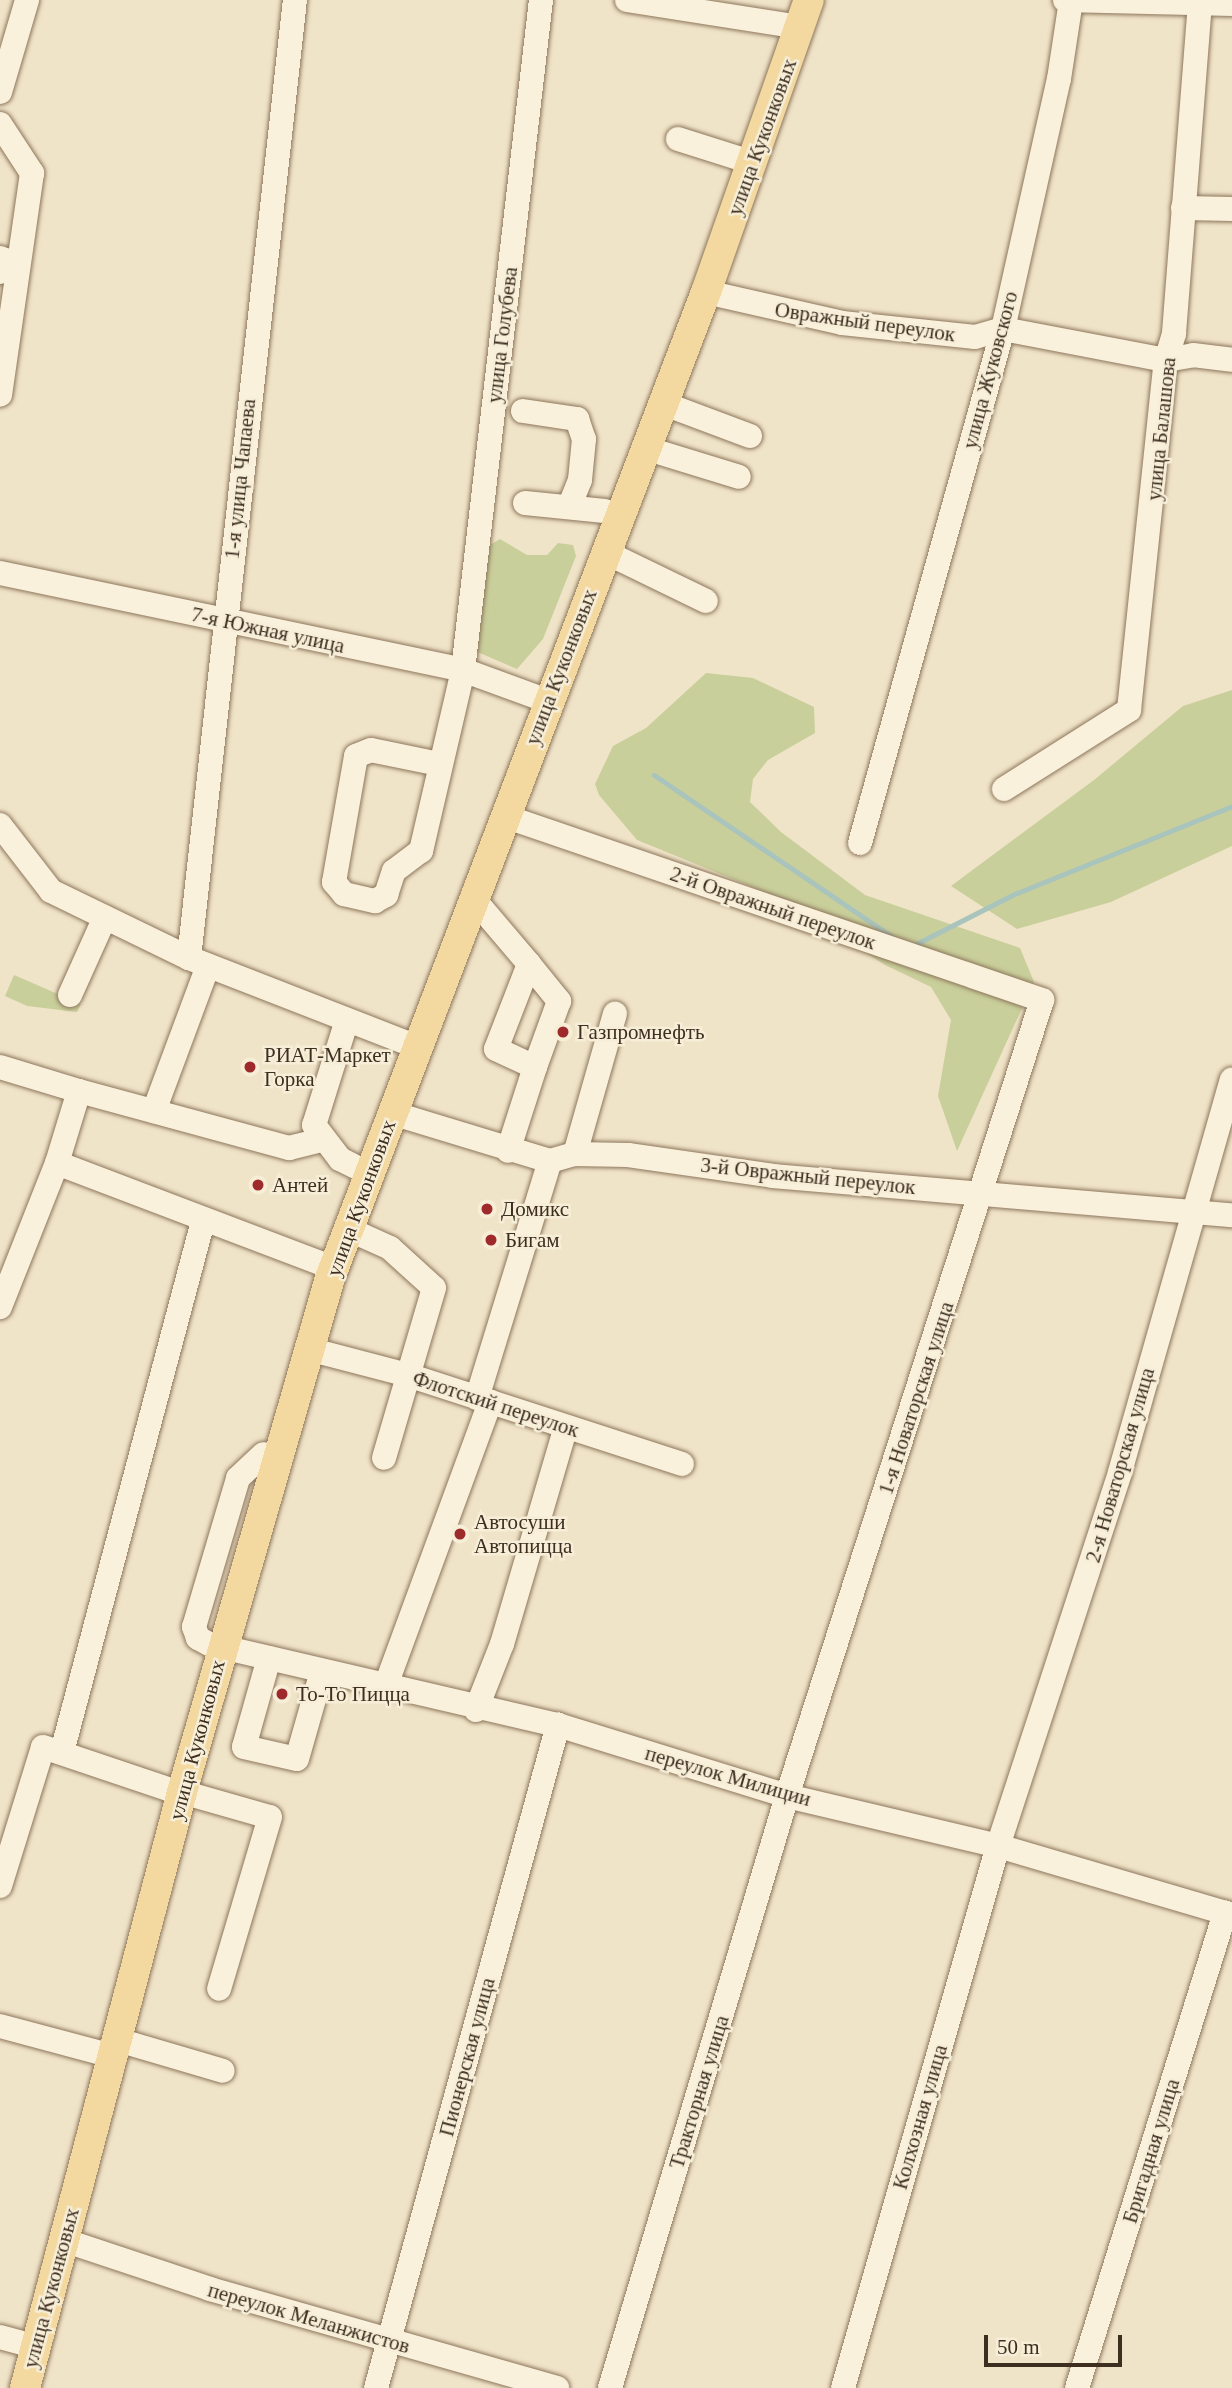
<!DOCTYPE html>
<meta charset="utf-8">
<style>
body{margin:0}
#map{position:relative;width:1232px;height:2388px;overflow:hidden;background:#f0e4c8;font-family:Georgia,serif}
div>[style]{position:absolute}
.green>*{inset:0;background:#c9cf9b}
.stream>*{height:5px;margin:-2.5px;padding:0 2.5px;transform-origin:2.5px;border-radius:2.5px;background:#a9c4bc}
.roads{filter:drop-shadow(0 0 2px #8d765c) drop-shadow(0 0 2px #8d765c)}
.minor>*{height:24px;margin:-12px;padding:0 12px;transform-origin:12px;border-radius:12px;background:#faf1dc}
.major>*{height:30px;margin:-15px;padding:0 15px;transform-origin:15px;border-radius:15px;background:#f3d9a0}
.dots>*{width:19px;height:19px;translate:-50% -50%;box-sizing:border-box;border:4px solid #f7eed8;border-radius:50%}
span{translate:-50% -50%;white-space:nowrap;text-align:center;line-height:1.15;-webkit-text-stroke:5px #f7eed8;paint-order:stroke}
.street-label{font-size:21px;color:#3d2e20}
.poi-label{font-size:21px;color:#3d2e20}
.left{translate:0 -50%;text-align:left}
.scale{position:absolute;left:984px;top:2335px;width:138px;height:32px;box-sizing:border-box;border:4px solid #3d2e20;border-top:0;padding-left:9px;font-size:21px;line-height:24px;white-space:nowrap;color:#3d2e20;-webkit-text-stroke:5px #f7eed8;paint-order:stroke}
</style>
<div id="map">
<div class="green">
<div style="clip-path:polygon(500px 539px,527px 555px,547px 555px,558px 543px,573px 545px,576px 556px,543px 639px,517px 669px,475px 651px,485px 548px)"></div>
<div style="clip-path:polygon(706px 673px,753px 678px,814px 707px,815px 733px,768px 760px,753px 779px,750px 802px,781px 832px,865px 895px,1020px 948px,1034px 982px,957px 1151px,938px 1096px,951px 1020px,931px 987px,885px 965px,777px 897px,637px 840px,599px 795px,595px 784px,613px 746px,646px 728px)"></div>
<div style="clip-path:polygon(1232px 690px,1232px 846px,1111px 902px,1017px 929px,951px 886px,1094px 780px,1183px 706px)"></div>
<div style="clip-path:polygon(14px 975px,81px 1004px,77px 1012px,27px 1006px,5px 996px)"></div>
</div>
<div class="stream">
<div style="left:654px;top:775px;width:288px;rotate:34.2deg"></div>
<div style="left:912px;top:946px;width:112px;rotate:-27deg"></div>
<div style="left:1012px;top:895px;width:237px;rotate:-22deg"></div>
</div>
<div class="roads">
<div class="minor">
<div style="left:627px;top:0;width:162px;rotate:8.9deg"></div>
<div style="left:1065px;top:0;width:167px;rotate:1.4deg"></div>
<div style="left:0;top:92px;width:96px;rotate:-73.6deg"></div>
<div style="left:0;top:124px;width:59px;rotate:56.9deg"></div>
<div style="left:32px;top:173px;width:224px;rotate:98.2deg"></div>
<div style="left:678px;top:139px;width:63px;rotate:17.6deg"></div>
<div style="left:1183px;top:208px;width:49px;rotate:1.2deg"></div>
<div style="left:0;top:258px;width:5px;rotate:22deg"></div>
<div style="left:5px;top:260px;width:13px;rotate:113deg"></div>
<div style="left:706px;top:292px;width:139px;rotate:12.8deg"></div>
<div style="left:842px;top:323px;width:134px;rotate:6deg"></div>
<div style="left:975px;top:337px;width:29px;rotate:-16deg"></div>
<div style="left:1003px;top:329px;width:166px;rotate:10.8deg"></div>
<div style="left:1166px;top:360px;width:27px;rotate:-10deg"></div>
<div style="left:1193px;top:355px;width:39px;rotate:7deg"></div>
<div style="left:662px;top:403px;width:94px;rotate:20.6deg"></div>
<div style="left:523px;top:411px;width:55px;rotate:8.4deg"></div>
<div style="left:577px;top:419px;width:21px;rotate:71deg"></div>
<div style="left:584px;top:439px;width:41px;rotate:95.6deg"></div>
<div style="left:580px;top:480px;width:29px;rotate:112deg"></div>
<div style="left:645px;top:448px;width:98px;rotate:17.1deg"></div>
<div style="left:525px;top:503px;width:80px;rotate:5.7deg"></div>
<div style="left:605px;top:552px;width:112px;rotate:25.9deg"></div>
<div style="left:0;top:573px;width:473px;rotate:11.8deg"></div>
<div style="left:463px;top:670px;width:76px;rotate:20.1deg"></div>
<div style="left:439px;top:764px;width:69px;rotate:-168.4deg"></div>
<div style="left:371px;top:750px;width:16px;rotate:158deg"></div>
<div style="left:356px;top:756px;width:128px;rotate:99.9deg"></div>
<div style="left:334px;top:882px;width:16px;rotate:50deg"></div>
<div style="left:344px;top:894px;width:32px;rotate:13deg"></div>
<div style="left:375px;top:901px;width:13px;rotate:-29deg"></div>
<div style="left:386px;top:895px;width:25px;rotate:-72deg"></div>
<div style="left:394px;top:871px;width:34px;rotate:-37deg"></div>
<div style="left:421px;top:851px;width:186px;rotate:-76.9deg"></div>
<div style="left:463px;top:670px;width:675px;rotate:-83.36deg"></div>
<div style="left:1004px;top:789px;width:148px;rotate:-32.3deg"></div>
<div style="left:1129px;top:710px;width:352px;rotate:-84deg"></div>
<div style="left:1166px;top:360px;width:28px;rotate:-73deg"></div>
<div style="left:1174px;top:333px;width:334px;rotate:-85.5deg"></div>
<div style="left:504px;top:816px;width:569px;rotate:18.88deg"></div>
<div style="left:1042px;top:1000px;width:836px;rotate:107.76deg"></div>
<div style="left:787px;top:1796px;width:618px;rotate:106.65deg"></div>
<div style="left:0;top:825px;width:83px;rotate:52.3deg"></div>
<div style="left:51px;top:891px;width:153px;rotate:25.9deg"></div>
<div style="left:189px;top:958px;width:231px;rotate:21.3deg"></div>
<div style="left:860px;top:843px;width:534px;rotate:-74.45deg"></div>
<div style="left:1003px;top:329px;width:256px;rotate:-77.4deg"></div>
<div style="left:1059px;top:79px;width:79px;rotate:-81.3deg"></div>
<div style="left:473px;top:898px;width:87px;rotate:49.7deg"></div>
<div style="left:529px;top:964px;width:91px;rotate:111.2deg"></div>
<div style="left:496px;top:1049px;width:43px;rotate:24.8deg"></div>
<div style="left:535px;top:1067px;width:88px;rotate:107.8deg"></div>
<div style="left:189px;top:958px;width:964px;rotate:-83.69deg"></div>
<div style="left:529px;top:964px;width:48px;rotate:51deg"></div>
<div style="left:559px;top:1001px;width:70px;rotate:110deg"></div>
<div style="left:70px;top:995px;width:85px;rotate:-65.8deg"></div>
<div style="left:347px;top:1020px;width:110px;rotate:107.4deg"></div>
<div style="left:314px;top:1125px;width:43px;rotate:52.6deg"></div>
<div style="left:340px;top:1159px;width:18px;rotate:27deg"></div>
<div style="left:0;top:1067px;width:83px;rotate:16.9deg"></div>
<div style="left:79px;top:1091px;width:75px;rotate:107deg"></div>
<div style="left:57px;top:1163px;width:155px;rotate:111.6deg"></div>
<div style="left:79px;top:1091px;width:218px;rotate:15.2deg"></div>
<div style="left:289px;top:1148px;width:34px;rotate:-14deg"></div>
<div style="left:154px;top:1111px;width:155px;rotate:-69.6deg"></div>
<div style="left:392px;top:1113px;width:165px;rotate:16.9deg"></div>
<div style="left:550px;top:1161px;width:26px;rotate:-16deg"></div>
<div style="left:575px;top:1154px;width:53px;rotate:1.1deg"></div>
<div style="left:628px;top:1155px;width:147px;rotate:8.2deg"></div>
<div style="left:773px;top:1176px;width:461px;rotate:4.9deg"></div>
<div style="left:575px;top:1154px;width:146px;rotate:-74.1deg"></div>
<div style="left:57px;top:1163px;width:285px;rotate:20.8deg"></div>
<div style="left:348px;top:1229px;width:46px;rotate:24.3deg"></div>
<div style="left:390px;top:1248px;width:59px;rotate:42.3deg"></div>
<div style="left:434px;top:1288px;width:177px;rotate:106.4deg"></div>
<div style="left:308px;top:1349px;width:103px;rotate:14.6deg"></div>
<div style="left:408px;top:1375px;width:288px;rotate:18deg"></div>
<div style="left:477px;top:1398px;width:248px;rotate:-72.9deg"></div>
<div style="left:209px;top:1644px;width:13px;rotate:-151deg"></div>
<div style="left:198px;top:1638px;width:12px;rotate:-110deg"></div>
<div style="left:194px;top:1627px;width:155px;rotate:-73.5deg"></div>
<div style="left:238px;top:1478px;width:35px;rotate:-43deg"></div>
<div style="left:222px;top:1647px;width:345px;rotate:13.1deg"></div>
<div style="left:558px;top:1725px;width:240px;rotate:17.2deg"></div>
<div style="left:787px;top:1796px;width:217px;rotate:13.3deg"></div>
<div style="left:998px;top:1846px;width:244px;rotate:16.4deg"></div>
<div style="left:269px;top:1658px;width:92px;rotate:105.7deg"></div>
<div style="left:244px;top:1747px;width:54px;rotate:12.8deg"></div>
<div style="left:297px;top:1759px;width:91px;rotate:-74.1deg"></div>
<div style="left:386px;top:1685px;width:302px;rotate:-69.8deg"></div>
<div style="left:476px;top:1710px;width:71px;rotate:-68.5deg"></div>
<div style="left:502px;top:1644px;width:226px;rotate:-73.6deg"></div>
<div style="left:62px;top:1752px;width:549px;rotate:-75.13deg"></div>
<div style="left:182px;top:1792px;width:91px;rotate:15.9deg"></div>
<div style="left:270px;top:1817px;width:179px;rotate:106.5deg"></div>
<div style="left:0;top:1886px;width:145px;rotate:-72.8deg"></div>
<div style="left:43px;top:1747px;width:135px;rotate:18.6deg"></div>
<div style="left:0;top:2026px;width:105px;rotate:15deg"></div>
<div style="left:118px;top:2040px;width:109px;rotate:16.4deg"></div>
<div style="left:63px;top:2240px;width:155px;rotate:18.4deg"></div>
<div style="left:210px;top:2289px;width:361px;rotate:15.9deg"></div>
<div style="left:0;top:2337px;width:23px;rotate:15deg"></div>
<div style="left:376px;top:2388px;width:688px;rotate:-74.65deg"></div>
<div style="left:843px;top:2388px;width:564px;rotate:-74.04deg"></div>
<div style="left:998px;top:1846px;width:393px;rotate:-71.9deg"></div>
<div style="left:1120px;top:1472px;width:408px;rotate:-74.1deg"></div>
<div style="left:1077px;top:2388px;width:498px;rotate:-72.7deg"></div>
</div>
<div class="major">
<div style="left:25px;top:2388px;width:616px;rotate:-75.24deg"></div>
<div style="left:182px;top:1792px;width:535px;rotate:-73.94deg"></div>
<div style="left:330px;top:1278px;width:1055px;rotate:-69.13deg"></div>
<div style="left:706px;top:292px;width:310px;rotate:-70.6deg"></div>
</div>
</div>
<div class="dots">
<div style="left:563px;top:1032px;background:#9e2a2b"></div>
<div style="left:250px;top:1067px;background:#9e2a2b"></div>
<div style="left:258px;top:1185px;background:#9e2a2b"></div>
<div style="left:487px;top:1209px;background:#9e2a2b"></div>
<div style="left:491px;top:1240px;background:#9e2a2b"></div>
<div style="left:460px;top:1534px;background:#9e2a2b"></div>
<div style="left:282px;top:1694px;background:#9e2a2b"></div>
</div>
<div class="street-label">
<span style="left:762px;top:137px;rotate:-70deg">улица Куконковых</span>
<span style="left:865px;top:322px;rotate:8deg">Овражный переулок</span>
<span style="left:502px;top:335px;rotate:-83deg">улица Голубева</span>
<span style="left:990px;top:370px;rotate:-75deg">улица Жуковского</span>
<span style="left:1161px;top:429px;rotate:-84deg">улица Балашова</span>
<span style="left:240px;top:479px;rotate:-84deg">1-я улица Чапаева</span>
<span style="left:268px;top:630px;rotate:12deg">7-я Южная улица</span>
<span style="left:561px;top:667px;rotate:-69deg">улица Куконковых</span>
<span style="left:773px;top:908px;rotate:19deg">2-й Овражный переулок</span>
<span style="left:808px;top:1176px;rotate:6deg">3-й Овражный переулок</span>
<span style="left:361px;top:1198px;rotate:-70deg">улица Куконковых</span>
<span style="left:916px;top:1398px;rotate:-72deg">1-я Новаторская улица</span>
<span style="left:496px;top:1404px;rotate:18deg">Флотский переулок</span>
<span style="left:1120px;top:1465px;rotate:-74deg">2-я Новаторская улица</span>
<span style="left:197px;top:1740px;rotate:-75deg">улица Куконковых</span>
<span style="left:728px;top:1776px;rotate:16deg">переулок Милиции</span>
<span style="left:467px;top:2057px;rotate:-75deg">Пионерская улица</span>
<span style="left:699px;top:2092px;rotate:-73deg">Тракторная улица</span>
<span style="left:920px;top:2117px;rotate:-74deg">Колхозная улица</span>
<span style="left:1151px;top:2151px;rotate:-73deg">Бригадная улица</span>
<span style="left:51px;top:2288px;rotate:-75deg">улица Куконковых</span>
<span style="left:309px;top:2318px;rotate:16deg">переулок Меланжистов</span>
</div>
<div class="poi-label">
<span class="left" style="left:577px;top:1032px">Газпромнефть</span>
<span class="left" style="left:264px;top:1067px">РИАТ-Маркет<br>Горка</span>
<span class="left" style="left:272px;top:1185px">Антей</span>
<span class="left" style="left:501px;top:1209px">Домикс</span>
<span class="left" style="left:505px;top:1240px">Бигам</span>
<span class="left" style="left:474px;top:1534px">Автосуши<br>Автопицца</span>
<span class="left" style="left:296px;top:1694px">То-То Пицца</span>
</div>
<div class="scale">50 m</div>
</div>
